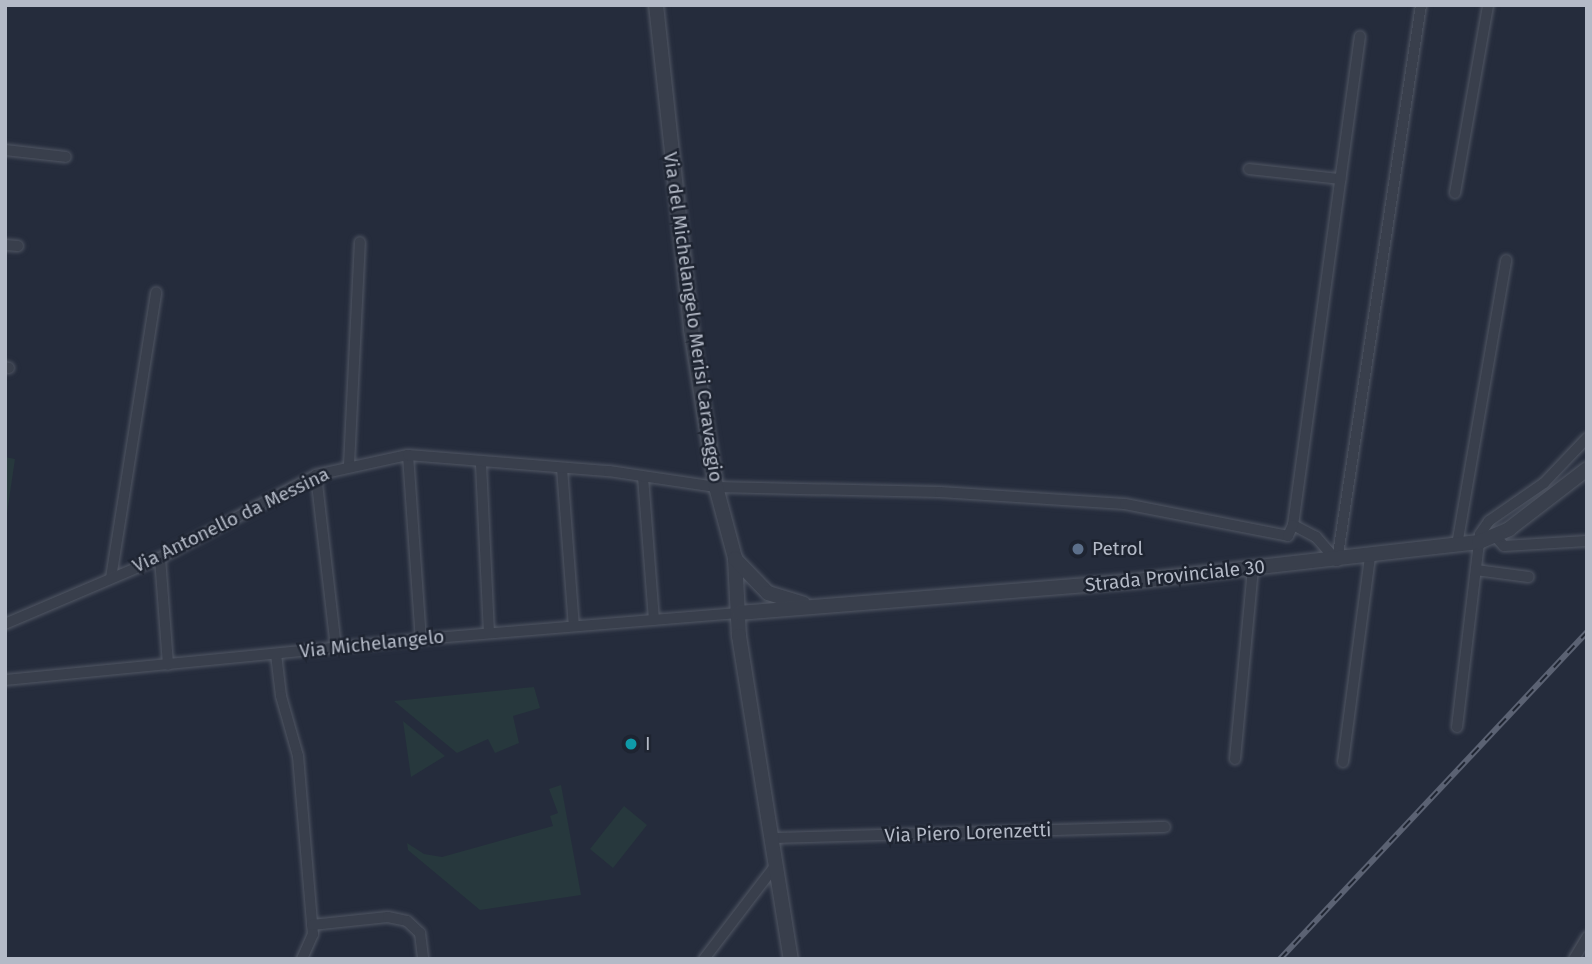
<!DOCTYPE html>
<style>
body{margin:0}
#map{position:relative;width:1592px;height:964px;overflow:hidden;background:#252c3c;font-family:"Fira Sans",sans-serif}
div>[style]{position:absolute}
.green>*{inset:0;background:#27383d}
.roads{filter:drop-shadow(0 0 2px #515764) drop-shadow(0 0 2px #515764)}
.minor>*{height:10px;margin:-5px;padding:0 5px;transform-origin:5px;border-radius:5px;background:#393f4c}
.tertiary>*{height:14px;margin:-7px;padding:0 7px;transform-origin:7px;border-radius:7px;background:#393f4c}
.rail>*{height:6px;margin-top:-3px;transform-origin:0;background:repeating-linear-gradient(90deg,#1e2431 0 10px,#5b6273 0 20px);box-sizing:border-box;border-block:2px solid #5b6273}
.dots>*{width:19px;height:19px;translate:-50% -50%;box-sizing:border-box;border:4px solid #1e2431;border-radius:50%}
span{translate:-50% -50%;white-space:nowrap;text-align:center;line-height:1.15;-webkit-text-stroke:5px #1e2431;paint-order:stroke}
.street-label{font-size:19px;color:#b4bac7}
.poi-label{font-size:19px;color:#b4bac7}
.left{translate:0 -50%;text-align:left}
.frame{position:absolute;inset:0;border:7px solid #b4bac7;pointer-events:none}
</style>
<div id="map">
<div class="green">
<div style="clip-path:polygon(5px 457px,15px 459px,5px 527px)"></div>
<div style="clip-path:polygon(534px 687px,540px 708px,513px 716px,519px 743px,495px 753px,488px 739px,457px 753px,394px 701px)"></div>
<div style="clip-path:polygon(403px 721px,445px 756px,411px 777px)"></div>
<div style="clip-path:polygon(561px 785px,581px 895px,480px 910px,408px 850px,407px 843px,424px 854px,442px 857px,553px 826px,550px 816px,558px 813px,549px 789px)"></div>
<div style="clip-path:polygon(624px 806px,647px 825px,613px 868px,590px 849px)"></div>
</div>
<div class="roads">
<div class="minor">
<div style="left:5px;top:150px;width:61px;rotate:6.5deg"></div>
<div style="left:1249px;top:169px;width:92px;rotate:6.3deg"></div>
<div style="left:1455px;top:193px;width:191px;rotate:-80deg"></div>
<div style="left:5px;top:245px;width:13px;rotate:4deg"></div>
<div style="left:5px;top:367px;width:4px;rotate:14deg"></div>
<div style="left:408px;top:455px;width:184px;rotate:86deg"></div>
<div style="left:481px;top:464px;width:169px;rotate:87.3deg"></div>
<div style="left:349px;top:465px;width:223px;rotate:-87.2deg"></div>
<div style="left:562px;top:468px;width:158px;rotate:85.7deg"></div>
<div style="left:316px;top:475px;width:173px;rotate:83.4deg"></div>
<div style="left:643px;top:477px;width:143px;rotate:85.6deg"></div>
<div style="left:1495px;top:536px;width:13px;rotate:48deg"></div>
<div style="left:1504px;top:546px;width:83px;rotate:-3.4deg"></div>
<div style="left:1457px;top:545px;width:289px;rotate:-80.2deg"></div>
<div style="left:160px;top:558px;width:107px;rotate:85.7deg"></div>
<div style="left:1337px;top:561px;width:562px;rotate:-81.41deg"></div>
<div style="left:1337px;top:561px;width:32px;rotate:-131deg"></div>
<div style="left:1316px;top:537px;width:26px;rotate:-152deg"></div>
<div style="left:1293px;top:525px;width:493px;rotate:-82.2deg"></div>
<div style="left:1476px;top:570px;width:53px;rotate:7.5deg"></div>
<div style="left:111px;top:578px;width:289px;rotate:-81deg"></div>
<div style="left:5px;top:624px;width:168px;rotate:-23.1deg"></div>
<div style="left:160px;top:558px;width:177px;rotate:-28deg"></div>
<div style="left:316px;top:475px;width:94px;rotate:-12.3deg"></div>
<div style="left:408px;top:455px;width:202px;rotate:4.6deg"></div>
<div style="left:609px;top:471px;width:108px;rotate:8.5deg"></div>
<div style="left:716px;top:487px;width:224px;rotate:1.3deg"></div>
<div style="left:940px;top:492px;width:185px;rotate:3.7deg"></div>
<div style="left:1125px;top:504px;width:166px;rotate:11.1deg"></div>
<div style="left:1288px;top:536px;width:12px;rotate:-66deg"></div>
<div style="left:276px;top:654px;width:42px;rotate:83.2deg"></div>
<div style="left:281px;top:696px;width:62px;rotate:74.2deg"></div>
<div style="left:298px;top:756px;width:179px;rotate:85.2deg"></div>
<div style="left:313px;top:934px;width:27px;rotate:114deg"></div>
<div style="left:5px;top:680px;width:418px;rotate:-5.6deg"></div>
<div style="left:421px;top:639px;width:319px;rotate:-4.7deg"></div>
<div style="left:1457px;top:727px;width:194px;rotate:-83.2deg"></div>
<div style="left:1480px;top:534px;width:16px;rotate:-55deg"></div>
<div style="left:1489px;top:521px;width:67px;rotate:-34.6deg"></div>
<div style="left:1544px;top:483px;width:62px;rotate:-46.3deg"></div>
<div style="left:1235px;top:759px;width:192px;rotate:-84.6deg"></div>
<div style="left:1343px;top:762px;width:207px;rotate:-82.5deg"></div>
<div style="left:771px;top:838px;width:394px;rotate:-1.6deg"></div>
<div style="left:312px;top:925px;width:76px;rotate:-6deg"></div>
<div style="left:388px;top:917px;width:19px;rotate:12deg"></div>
<div style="left:407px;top:921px;width:18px;rotate:43deg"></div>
<div style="left:420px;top:933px;width:26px;rotate:83deg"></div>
<div style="left:704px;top:959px;width:117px;rotate:-52.6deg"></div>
<div style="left:1574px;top:959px;width:26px;rotate:-59deg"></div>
</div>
<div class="tertiary">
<div style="left:656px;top:5px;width:326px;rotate:83.8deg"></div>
<div style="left:691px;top:329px;width:160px;rotate:81deg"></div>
<div style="left:716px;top:487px;width:73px;rotate:75deg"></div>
<div style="left:735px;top:558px;width:78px;rotate:87.1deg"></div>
<div style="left:739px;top:636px;width:327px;rotate:80.9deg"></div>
<div style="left:735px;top:559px;width:47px;rotate:45.9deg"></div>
<div style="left:768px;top:593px;width:37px;rotate:17deg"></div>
<div style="left:739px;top:613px;width:398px;rotate:-4.6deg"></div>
<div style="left:1136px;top:581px;width:345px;rotate:-6.5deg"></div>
<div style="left:1479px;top:542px;width:33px;rotate:-23deg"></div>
<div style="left:1509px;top:529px;width:98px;rotate:-37.6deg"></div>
</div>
</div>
<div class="rail">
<div style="left:1280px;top:959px;width:449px;rotate:-46.8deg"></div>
</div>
<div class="dots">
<div style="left:1078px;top:549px;background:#5c6f8a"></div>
<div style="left:631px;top:744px;background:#0f9aa8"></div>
</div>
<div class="street-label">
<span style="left:693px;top:317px;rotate:82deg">Via del Michelangelo Merisi Caravaggio</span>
<span style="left:231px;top:520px;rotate:-26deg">Via Antonello da Messina</span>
<span style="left:1175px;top:576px;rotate:-6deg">Strada Provinciale 30</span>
<span style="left:372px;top:644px;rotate:-6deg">Via Michelangelo</span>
<span style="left:968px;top:833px;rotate:-2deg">Via Piero Lorenzetti</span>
</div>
<div class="poi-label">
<span class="left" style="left:1092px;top:549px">Petrol</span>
<span class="left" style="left:645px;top:744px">I</span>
</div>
<div class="frame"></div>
</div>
